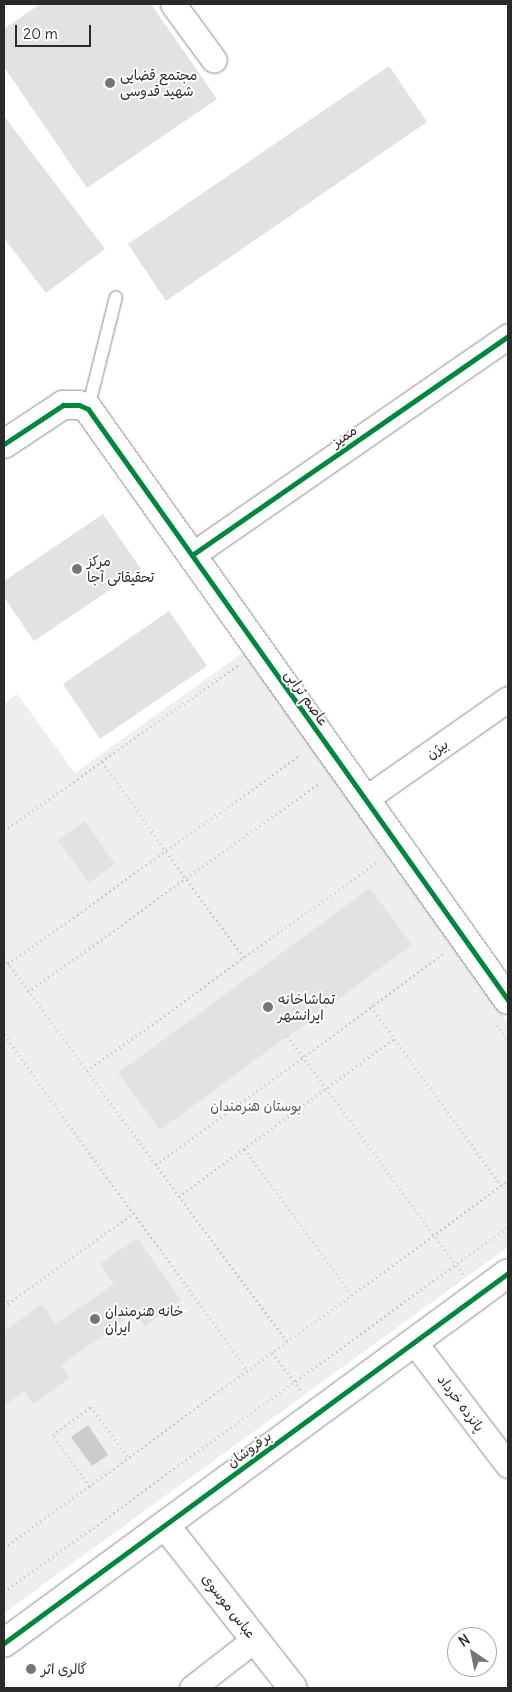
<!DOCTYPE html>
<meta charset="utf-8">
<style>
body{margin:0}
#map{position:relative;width:512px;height:1692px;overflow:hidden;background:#fff;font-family:Delius,"Playpen Sans Arabic",sans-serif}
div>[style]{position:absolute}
.green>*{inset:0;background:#eee}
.water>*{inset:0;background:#ccc}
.building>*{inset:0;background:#e2e2e2}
.path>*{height:3px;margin-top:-1.5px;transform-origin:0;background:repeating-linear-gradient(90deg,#c2c2c2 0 1px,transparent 0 5px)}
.roads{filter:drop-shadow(0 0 1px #8a8a8a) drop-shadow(0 0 1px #8a8a8a)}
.lane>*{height:12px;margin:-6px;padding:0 6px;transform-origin:6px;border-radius:6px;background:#fff}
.street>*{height:25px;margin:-12.5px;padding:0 12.5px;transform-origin:12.5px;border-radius:12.5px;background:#fff}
.secondary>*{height:28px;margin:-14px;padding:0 14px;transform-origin:14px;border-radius:14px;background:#fff}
.cycleway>*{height:5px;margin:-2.5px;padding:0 2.5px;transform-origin:2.5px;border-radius:2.5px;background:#00873e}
.dots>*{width:14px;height:14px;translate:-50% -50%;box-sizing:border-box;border:2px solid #fff;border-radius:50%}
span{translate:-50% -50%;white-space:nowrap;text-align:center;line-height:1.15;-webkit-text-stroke:4px #fff;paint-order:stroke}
.poi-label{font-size:14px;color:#2b2b2b}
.left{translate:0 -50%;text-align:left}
.street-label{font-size:14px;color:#2b2b2b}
.park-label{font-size:14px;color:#585858}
.frame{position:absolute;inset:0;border:5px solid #2b2b2b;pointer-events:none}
.north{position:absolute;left:447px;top:1627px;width:50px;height:50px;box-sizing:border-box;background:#fff;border:1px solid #aaa;border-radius:50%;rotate:326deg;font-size:14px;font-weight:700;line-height:20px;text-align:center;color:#2b2b2b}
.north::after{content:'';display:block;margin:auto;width:18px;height:22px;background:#757575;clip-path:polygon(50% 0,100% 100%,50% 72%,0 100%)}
.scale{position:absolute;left:15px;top:25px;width:76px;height:22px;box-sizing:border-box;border:2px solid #2b2b2b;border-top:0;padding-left:6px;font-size:15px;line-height:18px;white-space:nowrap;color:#2b2b2b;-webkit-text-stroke:4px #fff;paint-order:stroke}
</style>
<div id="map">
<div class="green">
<div style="clip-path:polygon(244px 652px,508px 1023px,508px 1247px,4px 1613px,4px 704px,17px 694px,75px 773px)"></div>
</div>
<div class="water">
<div style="clip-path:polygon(88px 1425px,108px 1455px,92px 1466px,71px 1437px)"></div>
</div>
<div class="building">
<div style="clip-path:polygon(40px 4px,151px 4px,217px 99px,87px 188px,4px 67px,4px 29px)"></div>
<div style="clip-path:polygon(389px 66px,427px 122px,166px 301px,128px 244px)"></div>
<div style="clip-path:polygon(4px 116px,105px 249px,46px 293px,4px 238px)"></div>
<div style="clip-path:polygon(103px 514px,141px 569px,34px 641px,4px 597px,4px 581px)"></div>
<div style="clip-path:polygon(169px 611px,207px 666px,100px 739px,63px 684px)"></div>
<div style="clip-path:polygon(85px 821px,115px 864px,89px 883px,58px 840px)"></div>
<div style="clip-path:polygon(370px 888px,412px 945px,160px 1130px,118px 1073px)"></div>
<div style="clip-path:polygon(137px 1238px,181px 1300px,144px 1326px,135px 1313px,61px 1365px,70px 1378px,33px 1404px,24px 1391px,4px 1406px,4px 1331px,42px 1304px,56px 1324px,114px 1284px,100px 1264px)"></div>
</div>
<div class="path">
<div style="left:102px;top:762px;width:242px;rotate:54.1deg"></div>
<div style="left:4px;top:831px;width:287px;rotate:-35.4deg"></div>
<div style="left:4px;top:958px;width:477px;rotate:53.6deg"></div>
<div style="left:8px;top:964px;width:360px;rotate:-35.6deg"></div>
<div style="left:28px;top:992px;width:360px;rotate:-35.7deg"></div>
<div style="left:371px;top:1007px;width:222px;rotate:53.8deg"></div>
<div style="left:497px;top:1025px;width:19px;rotate:55deg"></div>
<div style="left:4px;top:1035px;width:415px;rotate:54deg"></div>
<div style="left:287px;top:1036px;width:296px;rotate:53.5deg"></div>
<div style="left:87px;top:1071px;width:359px;rotate:-35.8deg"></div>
<div style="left:244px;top:1149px;width:182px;rotate:53.5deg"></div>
<div style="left:156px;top:1165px;width:356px;rotate:-36.3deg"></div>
<div style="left:179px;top:1197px;width:267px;rotate:-36.5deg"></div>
<div style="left:4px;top:1296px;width:9px;rotate:54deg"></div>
<div style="left:4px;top:1307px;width:160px;rotate:-36.1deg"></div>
<div style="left:272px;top:1353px;width:49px;rotate:52.4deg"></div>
<div style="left:90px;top:1486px;width:63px;rotate:-126deg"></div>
<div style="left:53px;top:1435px;width:47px;rotate:-36.4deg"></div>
<div style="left:91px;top:1407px;width:63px;rotate:54deg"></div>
<div style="left:4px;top:1548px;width:623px;rotate:-36.06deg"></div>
<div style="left:4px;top:1592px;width:622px;rotate:-35.91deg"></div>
</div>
<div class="roads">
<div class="lane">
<div style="left:88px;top:409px;width:115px;rotate:-76deg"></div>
</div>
<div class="street">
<div style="left:173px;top:4px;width:69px;rotate:53.8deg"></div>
<div style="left:192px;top:555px;width:384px;rotate:-34.7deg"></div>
<div style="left:365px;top:799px;width:174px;rotate:-35deg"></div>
<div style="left:414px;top:1342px;width:155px;rotate:52.6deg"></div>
<div style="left:192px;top:1688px;width:80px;rotate:-37.9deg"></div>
</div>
<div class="secondary">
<div style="left:4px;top:444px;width:71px;rotate:-33.5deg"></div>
<div style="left:63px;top:405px;width:16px"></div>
<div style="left:79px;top:405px;width:10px;rotate:24deg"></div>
<div style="left:88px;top:409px;width:725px;rotate:54.6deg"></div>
<div style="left:165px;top:1525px;width:207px;rotate:51.9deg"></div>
<div style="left:4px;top:1643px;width:625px;rotate:-36.28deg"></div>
</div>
</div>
<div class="cycleway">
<div style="left:4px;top:444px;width:71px;rotate:-33.5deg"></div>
<div style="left:63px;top:405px;width:16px"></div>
<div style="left:79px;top:405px;width:10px;rotate:24deg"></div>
<div style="left:88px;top:409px;width:725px;rotate:54.6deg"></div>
<div style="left:192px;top:555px;width:384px;rotate:-34.7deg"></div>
<div style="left:4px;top:1643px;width:625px;rotate:-36.28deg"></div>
</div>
<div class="dots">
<div style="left:110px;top:83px;background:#757575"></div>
<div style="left:77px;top:569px;background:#757575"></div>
<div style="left:268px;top:1007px;background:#757575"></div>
<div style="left:95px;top:1319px;background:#757575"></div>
<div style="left:31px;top:1669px;background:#757575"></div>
</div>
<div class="poi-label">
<span class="left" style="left:120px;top:83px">مجتمع قضایی<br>شهید قدوسی</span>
<span class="left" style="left:87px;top:569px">مرکز<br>تحقیقاتی آجا</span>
<span class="left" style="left:278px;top:1007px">تماشاخانه<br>ایرانشهر</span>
<span class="left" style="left:105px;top:1319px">خانه هنرمندان<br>ایران</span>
<span class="left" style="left:41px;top:1669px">گالری اثر</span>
</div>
<div class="street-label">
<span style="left:344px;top:436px;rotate:-35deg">ممیز</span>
<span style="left:307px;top:698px;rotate:55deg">عاصم ترابی</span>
<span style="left:437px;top:749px;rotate:-35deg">بیژن</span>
<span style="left:461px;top:1403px;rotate:53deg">پانزده خرداد</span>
<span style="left:249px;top:1449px;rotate:-36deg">برفروشان</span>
<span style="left:229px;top:1606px;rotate:52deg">عباس موسوی</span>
</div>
<div class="park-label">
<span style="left:256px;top:1106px">بوستان هنرمندان</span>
</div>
<div class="frame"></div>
<div class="north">N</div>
<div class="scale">20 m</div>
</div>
